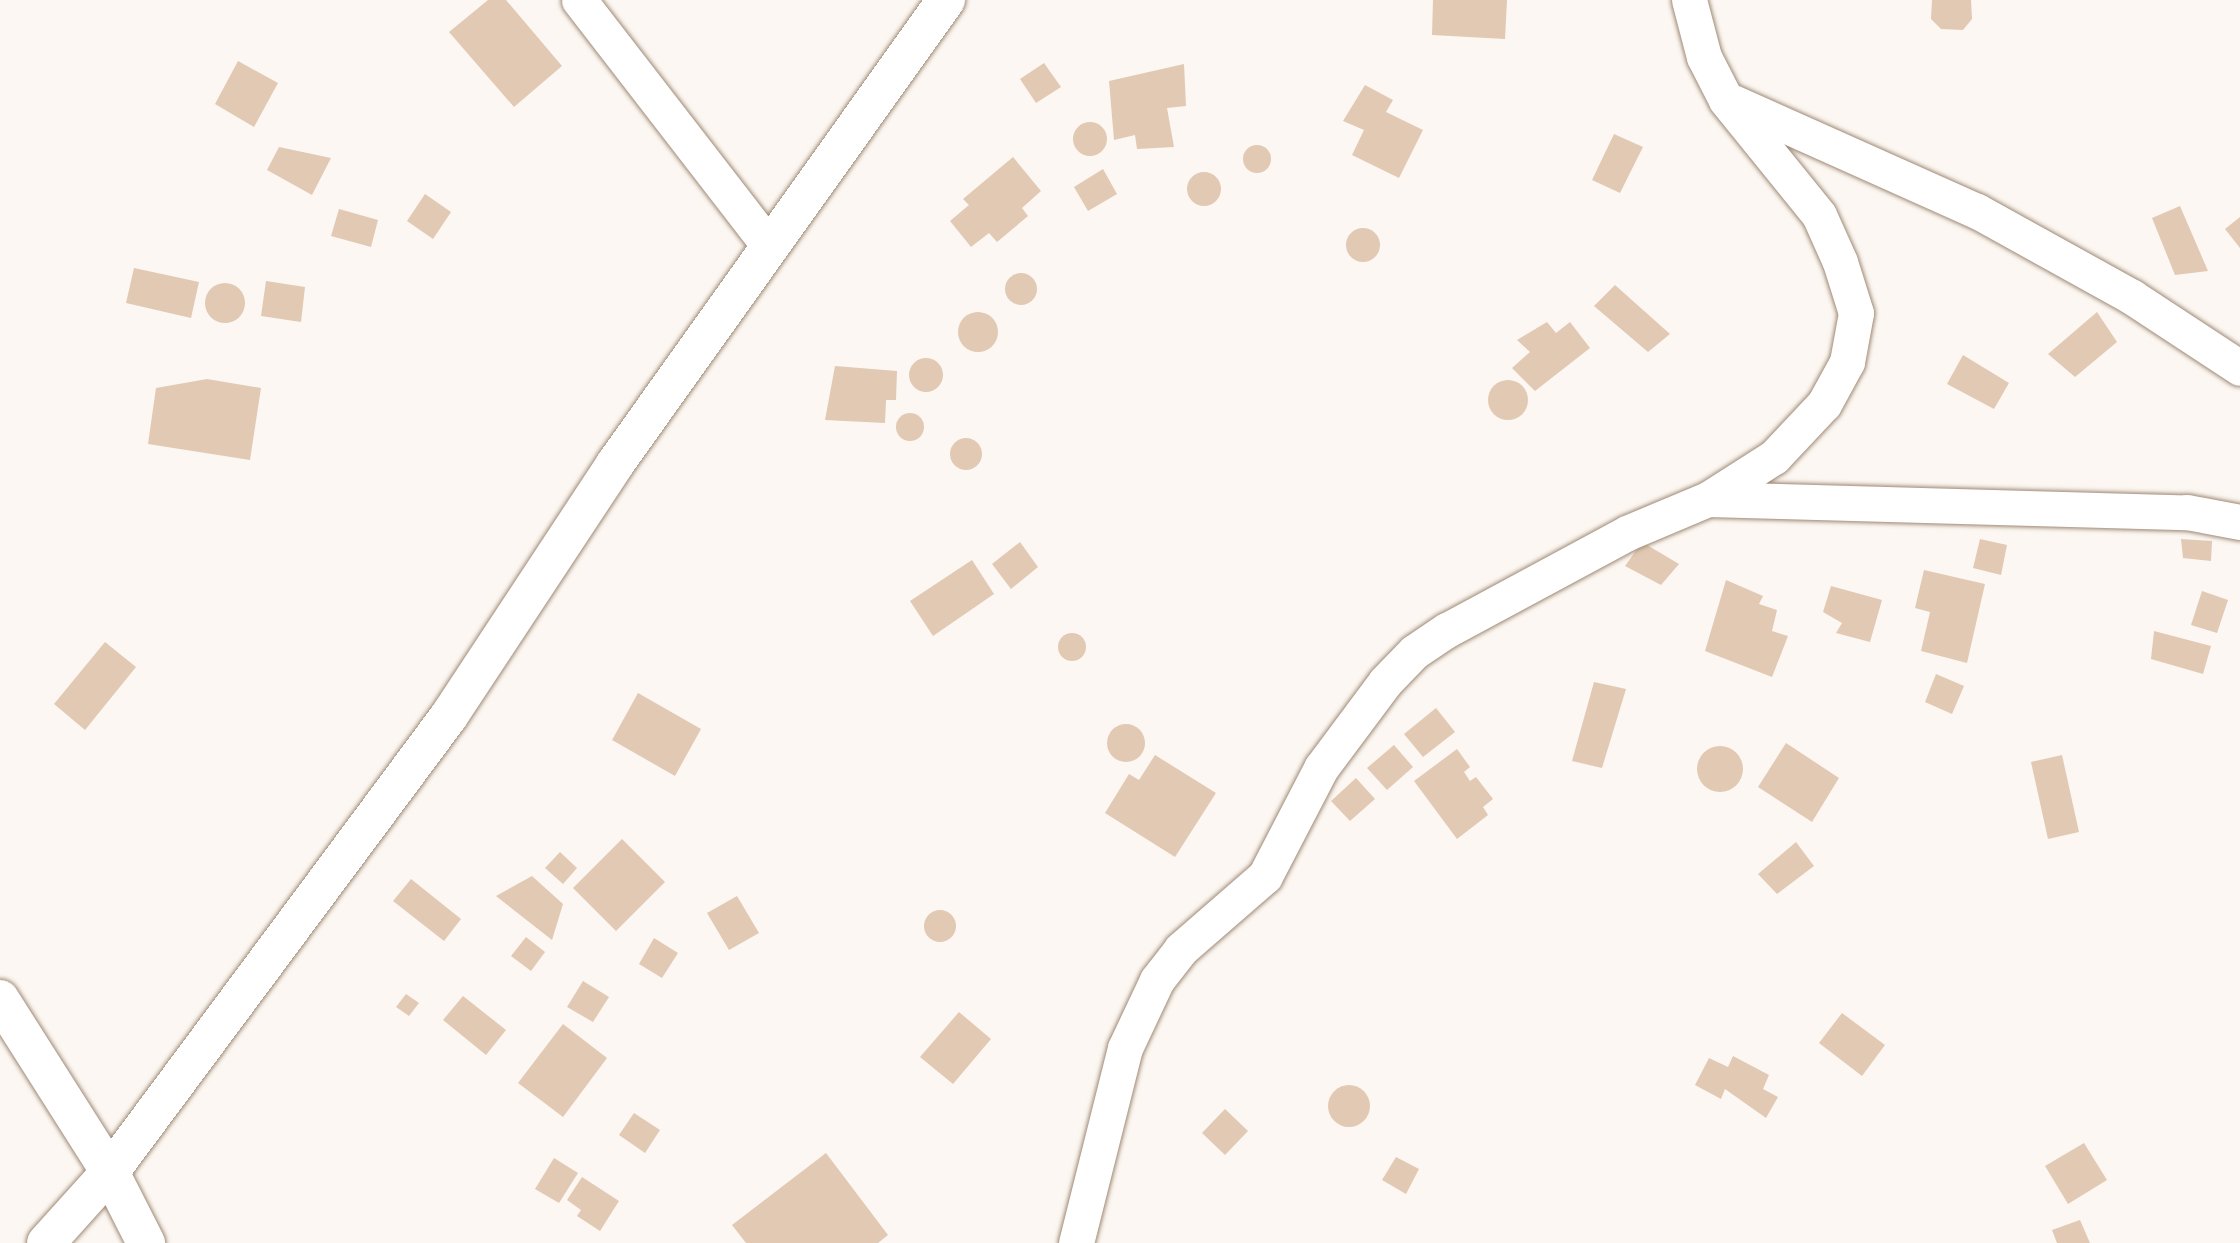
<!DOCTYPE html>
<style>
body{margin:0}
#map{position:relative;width:2240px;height:1243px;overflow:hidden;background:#fcf7f2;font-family:Bitter,serif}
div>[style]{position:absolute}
.building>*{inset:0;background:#e2c9b3}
.round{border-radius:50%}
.roads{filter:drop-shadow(0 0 2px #9f8975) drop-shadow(0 0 2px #9f8975)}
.minor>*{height:35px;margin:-17.5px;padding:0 17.5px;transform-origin:17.5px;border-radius:17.5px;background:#fff}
.tertiary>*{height:38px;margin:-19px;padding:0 19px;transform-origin:19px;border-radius:19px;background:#fff}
span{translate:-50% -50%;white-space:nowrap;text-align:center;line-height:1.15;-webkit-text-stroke:5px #fff;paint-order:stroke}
</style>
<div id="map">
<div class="building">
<div style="clip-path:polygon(488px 0,506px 0,562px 66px,514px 107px,449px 32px)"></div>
<div style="clip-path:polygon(1433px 0,1507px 0,1505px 39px,1432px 35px)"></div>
<div style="clip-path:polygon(1932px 0,1971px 0,1972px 19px,1963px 30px,1941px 29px,1931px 19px)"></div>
<div style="clip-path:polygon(238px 61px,278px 83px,254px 127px,215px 104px)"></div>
<div style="clip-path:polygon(1044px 63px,1061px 87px,1036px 103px,1020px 79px)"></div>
<div style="clip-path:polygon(1184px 64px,1186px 106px,1167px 108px,1174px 147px,1137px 149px,1135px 135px,1114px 140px,1109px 81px)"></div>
<div style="clip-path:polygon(1365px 85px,1393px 100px,1386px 112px,1423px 130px,1399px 178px,1352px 155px,1364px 130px,1343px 121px)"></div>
<div class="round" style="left:1073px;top:122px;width:34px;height:34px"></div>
<div style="clip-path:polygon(1614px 134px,1643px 147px,1620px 193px,1592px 180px)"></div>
<div class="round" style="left:1243px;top:145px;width:28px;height:28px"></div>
<div style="clip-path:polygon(279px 147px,331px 158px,312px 195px,267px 170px)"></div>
<div style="clip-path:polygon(1013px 157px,1041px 191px,1022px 208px,1028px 216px,997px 242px,989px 233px,971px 247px,950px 221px,969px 205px,963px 199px)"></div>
<div style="clip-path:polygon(1103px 169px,1117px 194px,1088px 211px,1074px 187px)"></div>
<div class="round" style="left:1187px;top:172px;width:34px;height:34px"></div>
<div style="clip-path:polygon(425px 194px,451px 212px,433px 239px,407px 221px)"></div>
<div style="clip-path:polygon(2180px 206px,2208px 271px,2175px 275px,2152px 218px)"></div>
<div style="clip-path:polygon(339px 209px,378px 220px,371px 247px,331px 236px)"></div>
<div style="clip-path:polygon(2240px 217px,2240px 248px,2225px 229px)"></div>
<div class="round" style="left:1346px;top:228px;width:34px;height:34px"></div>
<div style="clip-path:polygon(134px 268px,199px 282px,191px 318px,126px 303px)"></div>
<div class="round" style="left:1005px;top:273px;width:32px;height:32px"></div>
<div style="clip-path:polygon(266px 281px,305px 287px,301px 322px,261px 316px)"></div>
<div class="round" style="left:205px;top:283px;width:40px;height:40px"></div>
<div style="clip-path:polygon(1615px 285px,1670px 334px,1648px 352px,1594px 306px)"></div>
<div style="clip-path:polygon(2097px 312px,2117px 342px,2075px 377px,2048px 354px)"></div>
<div class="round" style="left:958px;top:312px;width:40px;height:40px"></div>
<div style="clip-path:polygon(1547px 322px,1556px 333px,1570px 322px,1590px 348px,1535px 391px,1512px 368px,1530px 352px,1517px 340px)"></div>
<div style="clip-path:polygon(1963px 355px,2009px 383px,1994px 409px,1947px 384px)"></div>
<div class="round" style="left:909px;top:358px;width:34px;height:34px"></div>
<div style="clip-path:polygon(835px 366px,897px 371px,896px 400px,886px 400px,885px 423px,825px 420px)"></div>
<div style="clip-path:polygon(207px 379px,261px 388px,250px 460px,148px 444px,156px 388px)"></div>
<div class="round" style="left:1488px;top:380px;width:40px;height:40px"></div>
<div class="round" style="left:896px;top:413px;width:28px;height:28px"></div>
<div class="round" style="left:950px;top:438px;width:32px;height:32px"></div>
<div style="clip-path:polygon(1980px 539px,2007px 545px,2001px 575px,1973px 568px)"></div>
<div style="clip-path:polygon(2181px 539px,2212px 541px,2211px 561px,2183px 558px)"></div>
<div style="clip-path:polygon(1020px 542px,1038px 567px,1011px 589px,992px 564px)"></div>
<div style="clip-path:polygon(1642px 542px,1679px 564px,1661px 585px,1625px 566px)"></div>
<div style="clip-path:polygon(972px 560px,994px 594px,933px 636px,910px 601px)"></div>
<div style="clip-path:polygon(1924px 570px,1985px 584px,1967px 663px,1921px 651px,1930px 612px,1915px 608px)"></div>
<div style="clip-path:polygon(1726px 580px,1763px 596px,1759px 604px,1777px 610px,1772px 631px,1788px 636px,1772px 677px,1705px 651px)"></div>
<div style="clip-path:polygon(1831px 586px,1882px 600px,1870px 642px,1836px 633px,1842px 623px,1823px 612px)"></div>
<div style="clip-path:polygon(2202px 591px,2228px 600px,2217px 633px,2191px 625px)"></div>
<div style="clip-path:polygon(2154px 631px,2211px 646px,2203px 674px,2151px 659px)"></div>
<div class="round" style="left:1058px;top:633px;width:28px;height:28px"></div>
<div style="clip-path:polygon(105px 642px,136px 667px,85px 730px,54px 704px)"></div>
<div style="clip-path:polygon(1936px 674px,1964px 686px,1952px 714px,1925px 702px)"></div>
<div style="clip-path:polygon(1594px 682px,1626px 689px,1602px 768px,1572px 761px)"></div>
<div style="clip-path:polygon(638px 693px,701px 729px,675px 776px,612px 740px)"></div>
<div style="clip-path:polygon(1436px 708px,1455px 732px,1423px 757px,1404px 734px)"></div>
<div class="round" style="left:1107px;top:724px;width:38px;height:38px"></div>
<div style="clip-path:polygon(1786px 743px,1839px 778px,1812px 822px,1758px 787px)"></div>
<div style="clip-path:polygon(1394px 745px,1413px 767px,1387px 790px,1367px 768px)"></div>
<div class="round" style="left:1697px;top:746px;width:46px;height:46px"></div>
<div style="clip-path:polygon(1457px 749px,1470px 767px,1464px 772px,1470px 781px,1476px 777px,1493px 799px,1483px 807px,1488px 815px,1457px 839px,1414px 781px)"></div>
<div style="clip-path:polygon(1155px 755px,1216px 793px,1175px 857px,1105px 813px,1129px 774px,1139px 780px)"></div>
<div style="clip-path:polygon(2062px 755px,2079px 832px,2048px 839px,2031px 762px)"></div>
<div style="clip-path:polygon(1356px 778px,1375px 799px,1350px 821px,1331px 801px)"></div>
<div style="clip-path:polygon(622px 839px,665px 882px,616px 931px,573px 888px)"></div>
<div style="clip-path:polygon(1796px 842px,1814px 866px,1777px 894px,1758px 874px)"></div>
<div style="clip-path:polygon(560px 852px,577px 868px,563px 884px,545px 868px)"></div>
<div style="clip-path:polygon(532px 876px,563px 904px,552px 940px,496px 896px)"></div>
<div style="clip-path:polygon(411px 879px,461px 919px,444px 941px,393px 901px)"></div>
<div style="clip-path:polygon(737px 896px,759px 933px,729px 950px,707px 913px)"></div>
<div class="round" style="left:924px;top:910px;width:32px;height:32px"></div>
<div style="clip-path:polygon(526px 937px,545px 952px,531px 971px,511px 956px)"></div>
<div style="clip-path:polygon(654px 938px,678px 953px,662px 978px,639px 964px)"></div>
<div style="clip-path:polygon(583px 981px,609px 997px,593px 1022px,567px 1007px)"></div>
<div style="clip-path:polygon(406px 994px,419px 1003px,409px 1016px,396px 1007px)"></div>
<div style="clip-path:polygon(463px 996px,506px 1030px,486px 1055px,443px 1020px)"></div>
<div style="clip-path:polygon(959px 1012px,991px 1039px,953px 1084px,920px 1057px)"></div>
<div style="clip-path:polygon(1842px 1013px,1885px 1045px,1862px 1076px,1819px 1043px)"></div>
<div style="clip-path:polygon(563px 1024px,607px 1058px,563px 1117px,518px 1083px)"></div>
<div style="clip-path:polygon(1733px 1056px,1769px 1075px,1763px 1089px,1778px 1097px,1766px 1118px,1725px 1089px,1721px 1099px,1695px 1085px,1709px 1058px,1728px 1067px)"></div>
<div class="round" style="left:1328px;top:1085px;width:42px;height:42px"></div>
<div style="clip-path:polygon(1225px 1109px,1248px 1131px,1225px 1155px,1202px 1133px)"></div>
<div style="clip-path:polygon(634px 1113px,660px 1130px,645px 1153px,619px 1135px)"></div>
<div style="clip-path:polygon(2084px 1143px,2107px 1180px,2068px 1204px,2045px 1166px)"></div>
<div style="clip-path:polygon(826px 1153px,888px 1235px,878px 1243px,746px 1243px,732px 1225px)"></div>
<div style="clip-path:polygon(1396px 1157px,1419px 1169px,1406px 1194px,1382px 1180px)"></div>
<div style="clip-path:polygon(554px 1158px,578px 1173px,559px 1203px,535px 1189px)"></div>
<div style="clip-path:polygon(582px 1177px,619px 1201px,600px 1231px,577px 1216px,581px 1210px,567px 1200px)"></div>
<div style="clip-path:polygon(2080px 1220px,2090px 1243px,2057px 1243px,2052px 1230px)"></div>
</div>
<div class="roads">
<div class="minor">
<div style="left:579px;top:0;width:312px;rotate:52.3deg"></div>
<div style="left:1733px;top:102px;width:267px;rotate:24.1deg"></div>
<div style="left:1977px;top:211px;width:177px;rotate:29deg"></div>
<div style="left:2132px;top:297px;width:129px;rotate:33.3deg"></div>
<div style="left:1708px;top:499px;width:479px;rotate:1.6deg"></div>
<div style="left:2187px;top:512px;width:54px;rotate:10.7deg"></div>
<div style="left:1076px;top:1243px;width:201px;rotate:-75.9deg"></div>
<div style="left:1125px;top:1048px;width:75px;rotate:-64.8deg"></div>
<div style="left:1157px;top:980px;width:39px;rotate:-52deg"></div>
<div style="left:1181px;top:949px;width:111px;rotate:-41deg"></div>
<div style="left:1265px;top:876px;width:122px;rotate:-62.6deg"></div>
<div style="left:1321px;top:768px;width:107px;rotate:-53.3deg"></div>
<div style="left:1385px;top:682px;width:42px;rotate:-46deg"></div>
<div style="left:1414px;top:652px;width:40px;rotate:-34deg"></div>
<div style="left:1447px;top:630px;width:204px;rotate:-28.3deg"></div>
<div style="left:1627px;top:533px;width:88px;rotate:-22.8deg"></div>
<div style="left:1708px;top:499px;width:78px;rotate:-32.5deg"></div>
<div style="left:1774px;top:457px;width:73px;rotate:-46.7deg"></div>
<div style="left:1824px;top:404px;width:48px;rotate:-61.3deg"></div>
<div style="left:1847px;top:362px;width:50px;rotate:-79.6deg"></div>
<div style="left:1856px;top:313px;width:53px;rotate:-107.4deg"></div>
<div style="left:1840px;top:262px;width:51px;rotate:-114.1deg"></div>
<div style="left:1819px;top:215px;width:148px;rotate:-129deg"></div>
<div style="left:1726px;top:100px;width:48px;rotate:-117.1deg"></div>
<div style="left:1704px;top:57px;width:59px;rotate:-104.7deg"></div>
</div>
<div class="tertiary">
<div style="left:0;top:999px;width:205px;rotate:57.6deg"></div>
<div style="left:110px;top:1172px;width:80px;rotate:63.1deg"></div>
<div style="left:46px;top:1243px;width:96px;rotate:-48deg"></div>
<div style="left:110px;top:1172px;width:568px;rotate:-53.37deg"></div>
<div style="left:449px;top:716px;width:302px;rotate:-56.6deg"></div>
<div style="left:615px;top:464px;width:570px;rotate:-54.5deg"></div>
</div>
</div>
</div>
